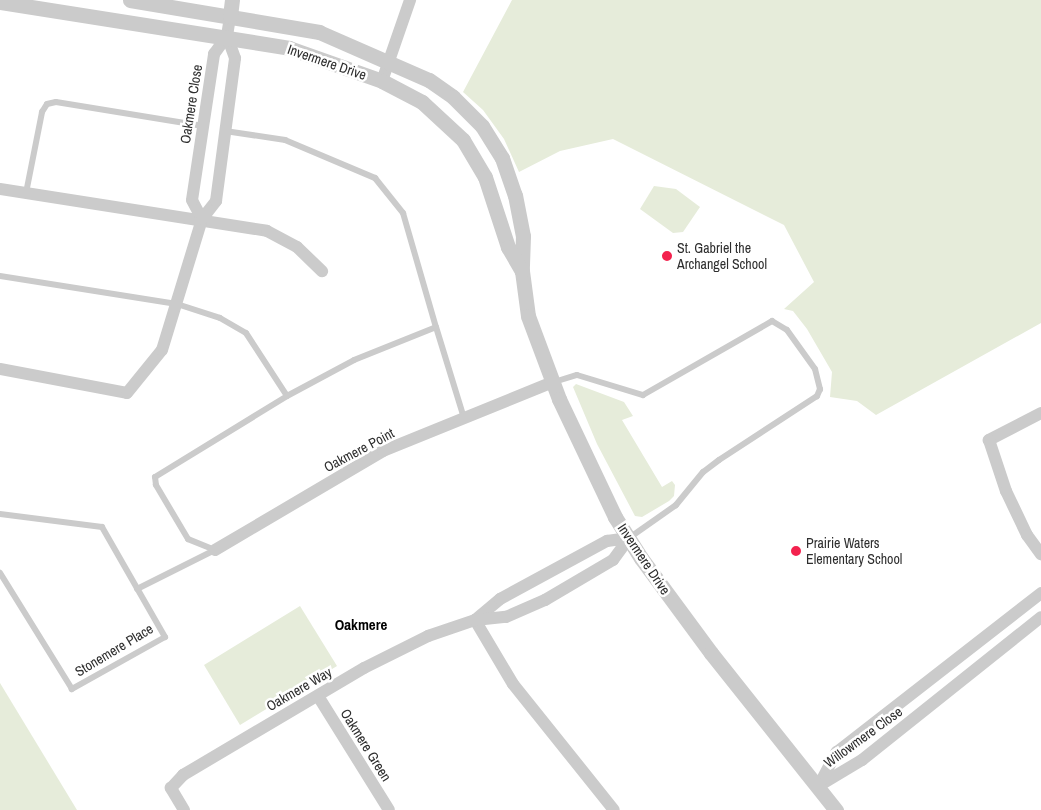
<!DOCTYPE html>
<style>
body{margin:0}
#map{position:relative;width:1041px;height:810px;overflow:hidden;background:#fff;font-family:"Archivo Narrow",sans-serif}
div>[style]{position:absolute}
.green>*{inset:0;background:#e6ecda}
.service>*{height:6px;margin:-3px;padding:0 3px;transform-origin:3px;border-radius:3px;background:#cbcbcb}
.minor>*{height:12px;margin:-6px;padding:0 6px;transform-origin:6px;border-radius:6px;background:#cbcbcb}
.tertiary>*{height:15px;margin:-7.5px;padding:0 7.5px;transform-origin:7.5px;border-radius:7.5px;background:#cbcbcb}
.dots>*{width:14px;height:14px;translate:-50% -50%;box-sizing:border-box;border:2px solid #fff;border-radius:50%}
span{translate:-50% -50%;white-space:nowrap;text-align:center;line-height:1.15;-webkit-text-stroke:5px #fff;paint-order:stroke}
.street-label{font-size:14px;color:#2e2e2e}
.poi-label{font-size:14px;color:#2e2e2e}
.left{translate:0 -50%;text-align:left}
.neighbourhood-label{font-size:15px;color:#000;font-weight:700}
</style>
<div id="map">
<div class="green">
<div style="clip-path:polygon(512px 0,1041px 0,1041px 323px,876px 415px,857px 401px,830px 397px,832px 372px,807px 329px,793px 311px,784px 309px,814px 282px,784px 225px,613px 139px,560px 151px,519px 172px,504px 139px,483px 110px,463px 92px)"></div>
<div style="clip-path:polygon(654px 186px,676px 189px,700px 207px,683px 232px,673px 233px,640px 209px)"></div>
<div style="clip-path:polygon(576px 384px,624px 402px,633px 416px,622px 420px,662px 487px,672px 481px,675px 485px,674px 496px,669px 501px,642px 517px,635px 516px,597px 444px,573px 387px)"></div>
<div style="clip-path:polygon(300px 606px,337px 666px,240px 725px,204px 665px)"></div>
<div style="clip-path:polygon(0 683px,77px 810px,0 810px)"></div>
</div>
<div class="service">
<div style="left:225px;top:131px;width:61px;rotate:8.5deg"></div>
<div style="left:285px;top:140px;width:98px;rotate:22.9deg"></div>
<div style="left:375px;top:178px;width:45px;rotate:51.3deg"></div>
<div style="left:403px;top:213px;width:119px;rotate:73.9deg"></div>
<div style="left:26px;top:193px;width:83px;rotate:-78.8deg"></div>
<div style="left:42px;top:112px;width:9px;rotate:-58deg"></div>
<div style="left:47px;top:104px;width:9px;rotate:-13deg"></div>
<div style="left:56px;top:102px;width:149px;rotate:9.3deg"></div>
<div style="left:0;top:276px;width:179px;rotate:9deg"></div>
<div style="left:177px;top:304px;width:45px;rotate:18deg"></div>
<div style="left:220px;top:318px;width:30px;rotate:30deg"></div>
<div style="left:246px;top:333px;width:75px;rotate:56.9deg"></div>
<div style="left:554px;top:382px;width:24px;rotate:-17deg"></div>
<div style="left:577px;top:375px;width:69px;rotate:16.9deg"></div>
<div style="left:643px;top:395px;width:149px;rotate:-29.8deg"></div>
<div style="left:772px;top:321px;width:17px;rotate:31deg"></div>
<div style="left:787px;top:330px;width:48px;rotate:54.3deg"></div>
<div style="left:815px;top:369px;width:21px;rotate:76deg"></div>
<div style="left:820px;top:389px;width:8px;rotate:113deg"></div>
<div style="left:817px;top:396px;width:117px;rotate:146.9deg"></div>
<div style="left:719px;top:460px;width:20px;rotate:143deg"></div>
<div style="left:703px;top:472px;width:43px;rotate:129.3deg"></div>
<div style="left:676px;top:505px;width:57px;rotate:144.9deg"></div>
<div style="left:0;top:514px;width:103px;rotate:7.3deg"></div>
<div style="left:102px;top:527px;width:127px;rotate:60.2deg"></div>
<div style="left:165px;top:637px;width:107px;rotate:150.8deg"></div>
<div style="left:72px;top:689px;width:137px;rotate:-121.8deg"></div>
<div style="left:215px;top:550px;width:29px;rotate:-158deg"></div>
<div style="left:188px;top:539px;width:63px;rotate:-120.7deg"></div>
<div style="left:156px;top:485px;width:8px;rotate:-97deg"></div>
<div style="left:155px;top:477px;width:155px;rotate:-31.5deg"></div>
<div style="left:287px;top:396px;width:76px;rotate:-28.2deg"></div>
<div style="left:354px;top:360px;width:88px;rotate:-21.9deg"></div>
<div style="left:436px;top:327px;width:95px;rotate:72.9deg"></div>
<div style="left:137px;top:589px;width:87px;rotate:-26.6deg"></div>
</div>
<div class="minor">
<div style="left:382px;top:81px;width:86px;rotate:-70.9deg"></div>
<div style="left:0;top:189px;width:270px;rotate:8.9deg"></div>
<div style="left:267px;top:231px;width:34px;rotate:28deg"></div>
<div style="left:297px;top:247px;width:35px;rotate:44deg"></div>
<div style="left:202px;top:219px;width:21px;rotate:-118deg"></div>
<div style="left:192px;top:200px;width:148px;rotate:-81.4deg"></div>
<div style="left:214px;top:54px;width:22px;rotate:-54deg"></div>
<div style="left:227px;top:36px;width:20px;rotate:-81deg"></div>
<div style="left:0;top:369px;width:129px;rotate:10.7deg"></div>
<div style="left:127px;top:393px;width:55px;rotate:-50.9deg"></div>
<div style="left:162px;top:350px;width:137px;rotate:-73deg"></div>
<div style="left:202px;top:219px;width:23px;rotate:-52deg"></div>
<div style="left:216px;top:201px;width:144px;rotate:-82.4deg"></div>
<div style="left:235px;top:58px;width:23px;rotate:-110deg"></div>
<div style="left:1041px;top:413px;width:59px;rotate:152.6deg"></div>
<div style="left:989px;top:440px;width:54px;rotate:71.6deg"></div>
<div style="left:1006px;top:491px;width:49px;rotate:64.5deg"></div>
<div style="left:1027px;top:535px;width:24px;rotate:54deg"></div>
<div style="left:215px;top:550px;width:195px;rotate:-30.5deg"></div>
<div style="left:383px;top:451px;width:183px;rotate:-22.1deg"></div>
<div style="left:475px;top:620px;width:74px;rotate:59.3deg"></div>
<div style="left:513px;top:684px;width:161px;rotate:51.3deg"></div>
<div style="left:475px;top:620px;width:33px;rotate:-40deg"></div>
<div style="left:500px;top:599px;width:122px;rotate:-28.5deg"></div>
<div style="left:607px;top:541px;width:22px;rotate:-8deg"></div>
<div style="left:318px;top:696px;width:134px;rotate:58.1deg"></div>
<div style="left:820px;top:785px;width:49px;rotate:-30.8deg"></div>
<div style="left:862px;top:760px;width:229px;rotate:-38.6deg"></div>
<div style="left:818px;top:787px;width:40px;rotate:-62deg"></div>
<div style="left:837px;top:752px;width:259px;rotate:-37.9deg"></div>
<div style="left:184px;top:810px;width:26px;rotate:-121deg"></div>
<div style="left:171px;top:788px;width:18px;rotate:-47deg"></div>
<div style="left:183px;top:775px;width:210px;rotate:-30.6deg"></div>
<div style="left:364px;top:668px;width:72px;rotate:-26.6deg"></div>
<div style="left:428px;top:636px;width:50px;rotate:-18.8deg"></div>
<div style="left:475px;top:620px;width:31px;rotate:-6deg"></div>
<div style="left:506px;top:617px;width:43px;rotate:-23.6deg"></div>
<div style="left:545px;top:600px;width:79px;rotate:-30.5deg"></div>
<div style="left:613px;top:560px;width:27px;rotate:-54deg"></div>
</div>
<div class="tertiary">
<div style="left:130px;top:0;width:192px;rotate:9.6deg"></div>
<div style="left:319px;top:32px;width:120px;rotate:23.6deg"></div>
<div style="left:429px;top:80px;width:29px;rotate:35deg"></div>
<div style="left:453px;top:97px;width:41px;rotate:45deg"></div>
<div style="left:482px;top:126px;width:38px;rotate:58deg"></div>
<div style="left:502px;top:158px;width:39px;rotate:71deg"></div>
<div style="left:515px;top:195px;width:42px;rotate:79deg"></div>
<div style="left:523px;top:236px;width:35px;rotate:92deg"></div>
<div style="left:522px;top:271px;width:45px;rotate:82.4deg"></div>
<div style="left:528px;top:316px;width:89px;rotate:69.5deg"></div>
<div style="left:559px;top:399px;width:131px;rotate:64.6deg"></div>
<div style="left:615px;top:517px;width:49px;rotate:57.6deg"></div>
<div style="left:641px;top:558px;width:118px;rotate:53.6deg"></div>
<div style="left:711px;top:653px;width:201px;rotate:51.5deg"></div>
<div style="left:0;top:2px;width:293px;rotate:9deg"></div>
<div style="left:289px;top:48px;width:99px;rotate:19.5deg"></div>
<div style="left:382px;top:81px;width:45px;rotate:27.7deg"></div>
<div style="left:422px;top:102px;width:56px;rotate:42.8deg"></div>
<div style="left:463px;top:140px;width:43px;rotate:59.3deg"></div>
<div style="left:485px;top:177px;width:74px;rotate:71.8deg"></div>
<div style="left:508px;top:247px;width:28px;rotate:60deg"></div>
<div style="left:230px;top:16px;width:16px;rotate:-83deg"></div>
</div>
<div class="dots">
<div style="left:667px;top:256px;background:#f3224e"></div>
<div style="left:796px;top:551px;background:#f3224e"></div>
</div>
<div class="street-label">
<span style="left:327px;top:62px;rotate:19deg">Invermere Drive</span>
<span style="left:191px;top:104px;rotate:-81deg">Oakmere Close</span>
<span style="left:359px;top:450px;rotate:-28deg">Oakmere Point</span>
<span style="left:644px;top:559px;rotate:56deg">Invermere Drive</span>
<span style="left:114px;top:650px;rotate:-31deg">Stonemere Place</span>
<span style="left:299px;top:689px;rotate:-30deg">Oakmere Way</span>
<span style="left:863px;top:737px;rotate:-36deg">Willowmere Close</span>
<span style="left:366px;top:745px;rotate:58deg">Oakmere Green</span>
</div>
<div class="poi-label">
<span class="left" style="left:677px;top:256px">St. Gabriel the<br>Archangel School</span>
<span class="left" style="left:806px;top:551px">Prairie Waters<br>Elementary School</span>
</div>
<div class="neighbourhood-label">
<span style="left:361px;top:625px">Oakmere</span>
</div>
</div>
